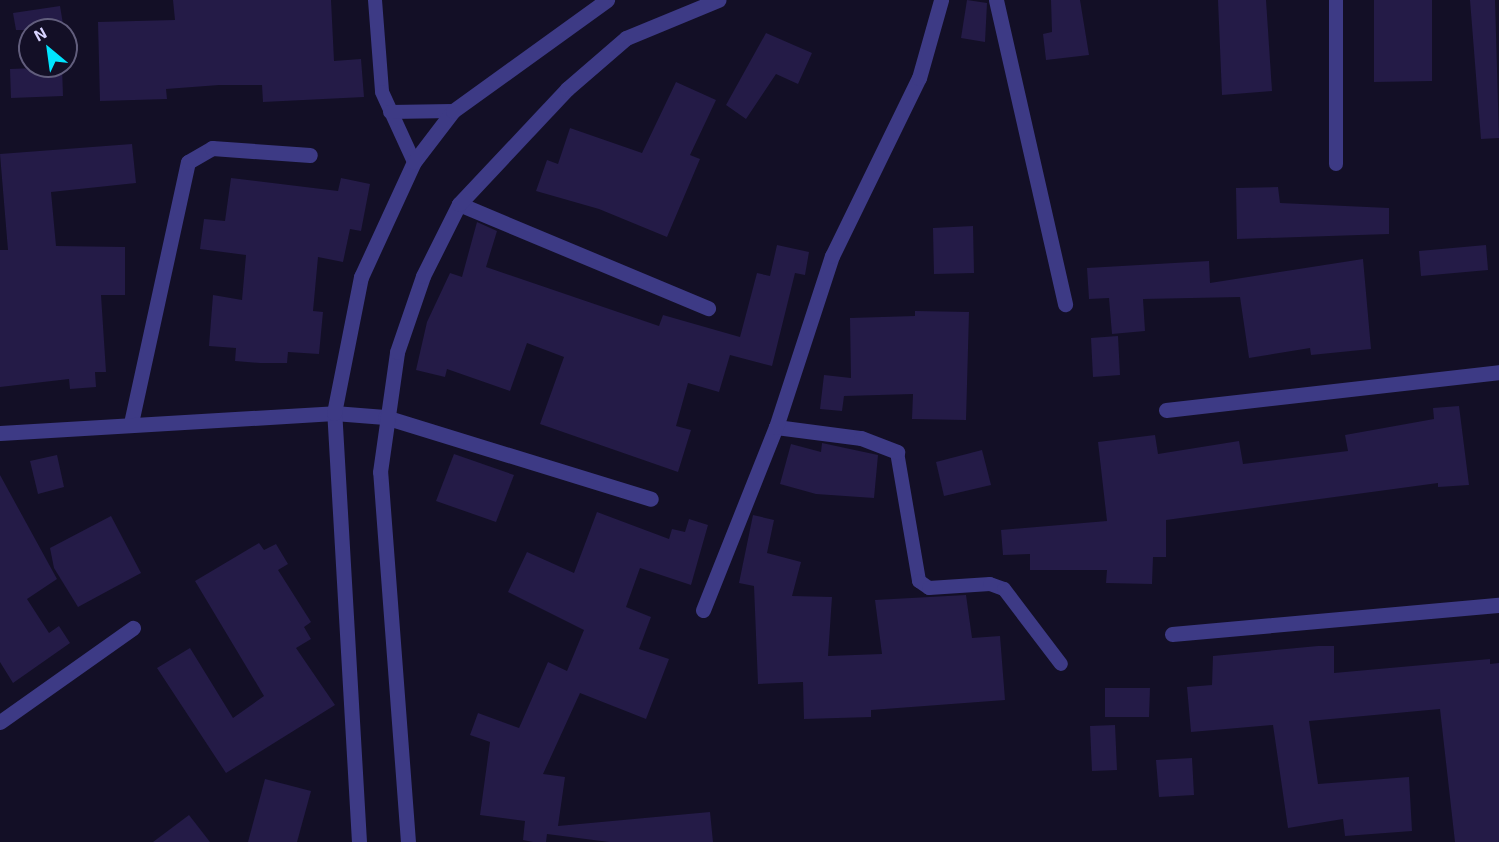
<!DOCTYPE html>
<style>
body{margin:0}
#map{position:relative;width:1499px;height:842px;overflow:hidden;background:#130f26;font-family:"Exo 2",sans-serif}
div>[style]{position:absolute}
.building>*{inset:0;background:#241b47}
.lane>*{height:14px;margin:-7px;padding:0 7px;transform-origin:7px;border-radius:7px;background:#3d3a85}
.street>*{height:15px;margin:-7.5px;padding:0 7.5px;transform-origin:7.5px;border-radius:7.5px;background:#3d3a85}
span{translate:-50% -50%;white-space:nowrap;text-align:center;line-height:1.15;-webkit-text-stroke:4.5px #130f26;paint-order:stroke}
.north{position:absolute;left:18px;top:18px;width:60px;height:60px;box-sizing:border-box;background:#130f26;border:2px solid #625e7d;border-radius:50%;rotate:331deg;font-size:16px;font-weight:700;line-height:24px;text-align:center;color:#d9d4ff}
.north::after{content:'';display:block;margin:auto;width:21px;height:27px;background:#00e5ff;clip-path:polygon(50% 0,100% 100%,50% 72%,0 100%)}
</style>
<div id="map">
<div class="building">
<div style="clip-path:polygon(173px 0,331px 0,334px 61px,361px 59px,364px 97px,263px 102px,262px 85px,219px 85px,166px 89px,167px 99px,100px 101px,98px 22px,175px 20px)"></div>
<div style="clip-path:polygon(967px 0,987px 3px,985px 42px,961px 38px)"></div>
<div style="clip-path:polygon(1051px 0,1080px 0,1089px 55px,1046px 60px,1043px 34px,1052px 32px)"></div>
<div style="clip-path:polygon(1218px 0,1266px 0,1272px 91px,1222px 95px)"></div>
<div style="clip-path:polygon(1374px 0,1432px 0,1432px 81px,1374px 82px)"></div>
<div style="clip-path:polygon(1470px 0,1495px 0,1499px 138px,1481px 139px)"></div>
<div style="clip-path:polygon(60px 6px,64px 30px,16px 30px,13px 13px)"></div>
<div style="clip-path:polygon(766px 33px,812px 53px,798px 84px,776px 74px,746px 119px,726px 105px)"></div>
<div style="clip-path:polygon(62px 67px,63px 96px,11px 98px,10px 69px)"></div>
<div style="clip-path:polygon(676px 82px,716px 100px,690px 155px,700px 159px,667px 237px,599px 209px,536px 191px,547px 160px,558px 164px,570px 128px,642px 153px)"></div>
<div style="clip-path:polygon(132px 144px,136px 183px,51px 192px,56px 246px,125px 247px,125px 295px,101px 295px,106px 372px,95px 372px,96px 387px,70px 389px,69px 379px,0 387px,0 250px,8px 250px,0 154px)"></div>
<div style="clip-path:polygon(231px 178px,338px 191px,341px 178px,370px 184px,361px 231px,350px 229px,343px 262px,318px 257px,313px 311px,323px 312px,319px 354px,288px 352px,287px 363px,260px 363px,235px 361px,236px 348px,209px 346px,213px 295px,242px 300px,246px 255px,200px 249px,204px 219px,225px 221px)"></div>
<div style="clip-path:polygon(1278px 187px,1280px 203px,1389px 208px,1389px 234px,1237px 239px,1236px 188px)"></div>
<div style="clip-path:polygon(477px 222px,497px 231px,486px 267px,659px 326px,663px 315px,740px 337px,757px 273px,770px 276px,777px 245px,809px 252px,805px 275px,795px 273px,772px 366px,730px 355px,719px 392px,688px 383px,676px 426px,691px 430px,678px 472px,540px 424px,564px 357px,527px 343px,510px 391px,447px 369px,445px 377px,416px 370px,427px 322px,450px 273px,462px 277px)"></div>
<div style="clip-path:polygon(973px 226px,974px 273px,934px 274px,933px 228px)"></div>
<div style="clip-path:polygon(1486px 245px,1488px 270px,1421px 276px,1419px 251px)"></div>
<div style="clip-path:polygon(1363px 259px,1371px 349px,1311px 355px,1310px 348px,1249px 358px,1240px 297px,1143px 299px,1145px 331px,1112px 334px,1109px 298px,1089px 299px,1087px 268px,1209px 261px,1210px 283px)"></div>
<div style="clip-path:polygon(915px 311px,969px 312px,966px 420px,912px 419px,913px 394px,844px 396px,842px 411px,820px 409px,824px 375px,851px 378px,850px 318px,915px 316px)"></div>
<div style="clip-path:polygon(1118px 336px,1120px 375px,1093px 377px,1091px 338px)"></div>
<div style="clip-path:polygon(1459px 406px,1469px 485px,1438px 487px,1438px 483px,1166px 520px,1166px 557px,1153px 557px,1152px 584px,1106px 583px,1107px 570px,1030px 570px,1030px 554px,1003px 555px,1001px 530px,1107px 521px,1098px 442px,1155px 435px,1158px 454px,1239px 441px,1243px 464px,1348px 451px,1345px 435px,1434px 419px,1433px 408px)"></div>
<div style="clip-path:polygon(822px 443px,878px 455px,874px 498px,816px 494px,780px 484px,791px 444px,821px 452px)"></div>
<div style="clip-path:polygon(982px 450px,991px 485px,944px 496px,936px 462px)"></div>
<div style="clip-path:polygon(454px 454px,514px 475px,496px 522px,436px 501px)"></div>
<div style="clip-path:polygon(57px 455px,64px 487px,38px 494px,30px 461px)"></div>
<div style="clip-path:polygon(0 475px,57px 579px,27px 599px,49px 633px,59px 626px,70px 643px,13px 683px,0 662px)"></div>
<div style="clip-path:polygon(597px 512px,669px 539px,672px 529px,685px 532px,689px 519px,708px 525px,691px 585px,640px 568px,626px 607px,651px 617px,639px 649px,669px 659px,646px 719px,580px 693px,543px 774px,565px 777px,558px 826px,710px 812px,713px 842px,609px 842px,547px 834px,546px 842px,533px 842px,523px 840px,525px 821px,480px 815px,490px 742px,470px 735px,478px 713px,519px 728px,548px 662px,567px 671px,584px 630px,508px 592px,527px 552px,574px 573px)"></div>
<div style="clip-path:polygon(753px 515px,774px 520px,767px 553px,801px 562px,792px 596px,832px 597px,828px 656px,882px 654px,875px 600px,966px 595px,972px 638px,1000px 636px,1005px 700px,871px 710px,871px 717px,804px 719px,803px 682px,758px 684px,754px 586px,739px 583px)"></div>
<div style="clip-path:polygon(111px 516px,141px 573px,78px 607px,54px 568px,50px 548px)"></div>
<div style="clip-path:polygon(259px 543px,264px 550px,276px 544px,288px 564px,278px 570px,311px 622px,304px 627px,311px 639px,296px 648px,335px 705px,226px 773px,157px 668px,190px 648px,233px 718px,264px 696px,195px 581px)"></div>
<div style="clip-path:polygon(1318px 646px,1334px 646px,1334px 673px,1490px 659px,1490px 664px,1499px 663px,1499px 842px,1455px 842px,1440px 709px,1309px 721px,1318px 784px,1409px 777px,1412px 831px,1345px 836px,1343px 819px,1288px 828px,1273px 725px,1191px 732px,1187px 687px,1212px 685px,1213px 656px)"></div>
<div style="clip-path:polygon(1105px 688px,1150px 688px,1149px 717px,1105px 717px)"></div>
<div style="clip-path:polygon(1115px 725px,1117px 770px,1092px 771px,1090px 726px)"></div>
<div style="clip-path:polygon(1192px 758px,1194px 795px,1159px 797px,1156px 760px)"></div>
<div style="clip-path:polygon(265px 779px,311px 791px,297px 842px,248px 842px)"></div>
<div style="clip-path:polygon(189px 815px,210px 842px,153px 842px)"></div>
</div>
<div class="lane">
<div style="left:375px;top:0;width:92px;rotate:85.6deg"></div>
<div style="left:382px;top:92px;width:77px;rotate:65.4deg"></div>
<div style="left:1336px;top:0;width:164px;rotate:90deg"></div>
<div style="left:390px;top:112px;width:63px;rotate:-0.9deg"></div>
<div style="left:897px;top:452px;width:131px;rotate:80.3deg"></div>
<div style="left:919px;top:581px;width:12px;rotate:35deg"></div>
<div style="left:929px;top:588px;width:61px;rotate:-3.8deg"></div>
<div style="left:990px;top:584px;width:15px;rotate:20deg"></div>
<div style="left:1004px;top:589px;width:94px;rotate:52.8deg"></div>
</div>
<div class="street">
<div style="left:996px;top:0;width:312px;rotate:77.2deg"></div>
<div style="left:459px;top:204px;width:270px;rotate:22.7deg"></div>
<div style="left:1166px;top:410px;width:335px;rotate:-6.5deg"></div>
<div style="left:131px;top:423px;width:267px;rotate:-77.7deg"></div>
<div style="left:188px;top:162px;width:28px;rotate:-30deg"></div>
<div style="left:212px;top:148px;width:98px;rotate:4.1deg"></div>
<div style="left:776px;top:427px;width:86px;rotate:7.4deg"></div>
<div style="left:861px;top:438px;width:39px;rotate:21deg"></div>
<div style="left:0;top:433px;width:335px;rotate:-3.4deg"></div>
<div style="left:334px;top:413px;width:51px;rotate:4.5deg"></div>
<div style="left:385px;top:417px;width:278px;rotate:17.1deg"></div>
<div style="left:703px;top:610px;width:197px;rotate:-68.3deg"></div>
<div style="left:776px;top:427px;width:180px;rotate:-71.9deg"></div>
<div style="left:832px;top:256px;width:198px;rotate:-64deg"></div>
<div style="left:919px;top:78px;width:81px;rotate:-74.2deg"></div>
<div style="left:1172px;top:634px;width:328px;rotate:-5.1deg"></div>
<div style="left:0;top:722px;width:163px;rotate:-35.3deg"></div>
<div style="left:359px;top:842px;width:430px;rotate:-93.3deg"></div>
<div style="left:334px;top:413px;width:139px;rotate:-78.8deg"></div>
<div style="left:361px;top:277px;width:127px;rotate:-65.3deg"></div>
<div style="left:414px;top:162px;width:64px;rotate:-52.6deg"></div>
<div style="left:453px;top:111px;width:190px;rotate:-35.8deg"></div>
<div style="left:408px;top:842px;width:371px;rotate:-94.3deg"></div>
<div style="left:380px;top:472px;width:121px;rotate:-81.9deg"></div>
<div style="left:397px;top:352px;width:80px;rotate:-71.1deg"></div>
<div style="left:423px;top:276px;width:80px;rotate:-63.4deg"></div>
<div style="left:459px;top:204px;width:158px;rotate:-46.8deg"></div>
<div style="left:567px;top:89px;width:78px;rotate:-40.8deg"></div>
<div style="left:626px;top:38px;width:100px;rotate:-22.4deg"></div>
</div>
<div class="north">N</div>
</div>
